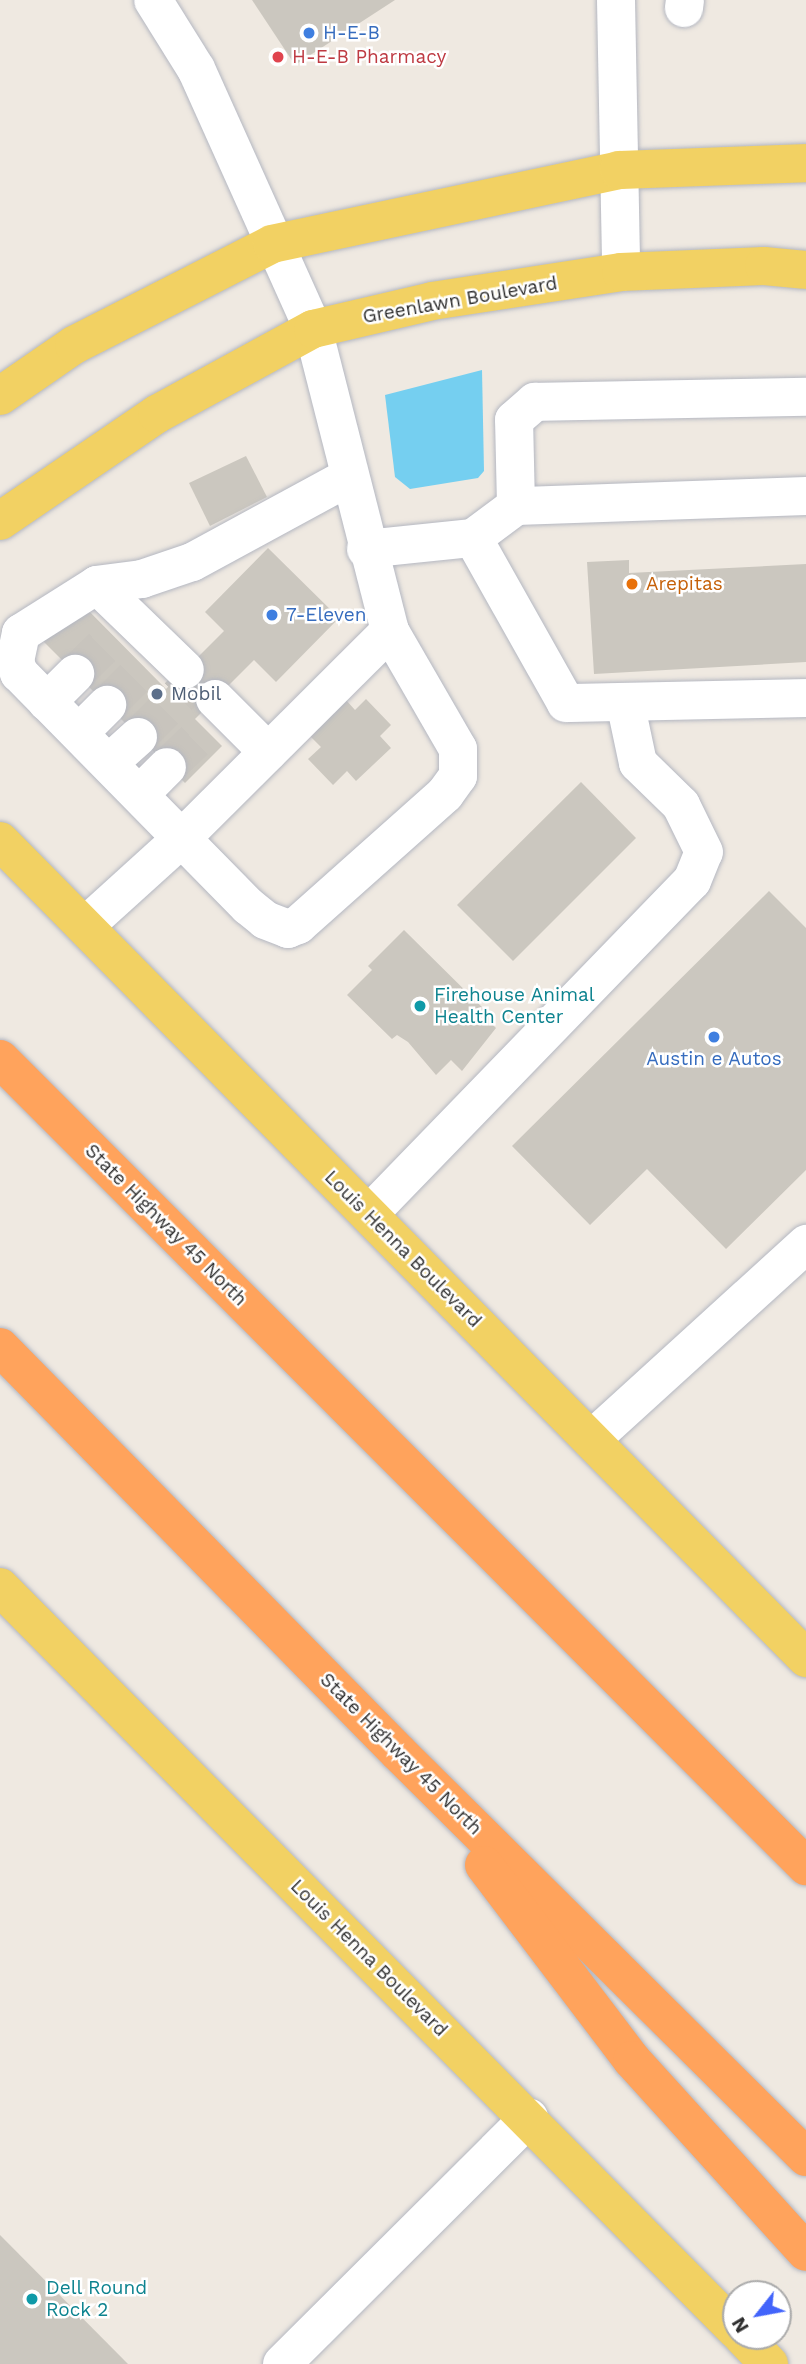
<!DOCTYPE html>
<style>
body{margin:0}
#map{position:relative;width:806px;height:2364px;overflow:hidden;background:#efe9e1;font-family:"Work Sans",sans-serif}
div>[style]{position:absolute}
.water>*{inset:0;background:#75cff0}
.building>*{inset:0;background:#cbc7bf}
.minor-tunnel>*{height:38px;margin-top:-19px;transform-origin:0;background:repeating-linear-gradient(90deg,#c8c4bd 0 38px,transparent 0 57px)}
.roads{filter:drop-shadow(0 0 2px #b4b7c1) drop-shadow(0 0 2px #b4b7c1)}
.minor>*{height:38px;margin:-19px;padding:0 19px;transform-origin:19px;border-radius:19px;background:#fff}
.major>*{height:38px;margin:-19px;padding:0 19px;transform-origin:19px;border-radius:19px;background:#f2d163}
.highway>*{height:38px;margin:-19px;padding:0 19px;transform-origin:19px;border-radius:19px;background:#ffa35c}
.dots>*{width:19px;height:19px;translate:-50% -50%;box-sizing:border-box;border:4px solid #fff;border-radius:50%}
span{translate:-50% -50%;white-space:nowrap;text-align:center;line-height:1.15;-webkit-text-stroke:5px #fff;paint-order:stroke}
.shop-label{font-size:19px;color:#366cbe}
.left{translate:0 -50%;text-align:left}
.health-label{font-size:19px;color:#be3a42}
.street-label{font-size:19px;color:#2e2e2e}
.food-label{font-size:19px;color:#c56008}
.service-label{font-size:19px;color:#4e5e75}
.culture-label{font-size:19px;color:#0d838f}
.north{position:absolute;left:722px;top:2280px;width:70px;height:70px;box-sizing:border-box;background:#fff;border:2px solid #ababab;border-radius:50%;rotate:239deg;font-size:19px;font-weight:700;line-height:28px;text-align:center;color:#2e2e2e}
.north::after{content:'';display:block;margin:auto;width:24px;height:32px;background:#4264fb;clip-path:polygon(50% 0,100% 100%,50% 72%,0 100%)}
</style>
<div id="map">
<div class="water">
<div style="clip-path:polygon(482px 370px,484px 471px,478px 478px,410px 489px,395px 477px,385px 395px)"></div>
</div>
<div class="building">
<div style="clip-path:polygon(252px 0,395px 0,295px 65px)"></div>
<div style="clip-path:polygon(246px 456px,267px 497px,210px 526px,189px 483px)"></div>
<div style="clip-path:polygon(268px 548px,339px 618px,276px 682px,254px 660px,195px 719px,222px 746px,185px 783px,43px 641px,81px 603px,166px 689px,224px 631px,205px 612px)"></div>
<div style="clip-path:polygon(629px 560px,629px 573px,806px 564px,806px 662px,594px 674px,587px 562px)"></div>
<div style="clip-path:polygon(366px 699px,391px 725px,380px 736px,391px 748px,356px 781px,347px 771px,333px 785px,308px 759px,321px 747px,309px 735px,346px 700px,355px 710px)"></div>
<div style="clip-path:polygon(581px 782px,636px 838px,513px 961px,457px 905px)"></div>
<div style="clip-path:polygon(769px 891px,806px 928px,806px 1170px,726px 1249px,647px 1169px,590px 1225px,512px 1146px)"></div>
<div style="clip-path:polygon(404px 930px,493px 1018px,490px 1022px,496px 1028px,462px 1071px,451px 1060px,436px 1075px,408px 1042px,397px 1035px,392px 1039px,347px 995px,372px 970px,368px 966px)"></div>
<div style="clip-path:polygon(0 2235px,128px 2364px,0 2364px)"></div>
</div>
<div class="minor-tunnel">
<div style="left:75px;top:674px;width:54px;rotate:-44.3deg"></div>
<div style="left:107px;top:705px;width:54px;rotate:-45deg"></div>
<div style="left:138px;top:737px;width:81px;rotate:-45deg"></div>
<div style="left:167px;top:767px;width:54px;rotate:-43.5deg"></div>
</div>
<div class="roads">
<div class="minor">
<div style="left:616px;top:0;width:272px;rotate:88.9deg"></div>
<div style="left:684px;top:8px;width:8px;rotate:-83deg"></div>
<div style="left:347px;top:478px;width:176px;rotate:151.5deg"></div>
<div style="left:192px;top:562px;width:53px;rotate:161.2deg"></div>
<div style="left:142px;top:579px;width:45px;rotate:172.4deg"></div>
<div style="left:97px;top:585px;width:90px;rotate:147.7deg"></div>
<div style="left:21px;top:633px;width:29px;rotate:102deg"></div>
<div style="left:15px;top:661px;width:13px;rotate:72deg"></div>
<div style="left:19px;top:673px;width:327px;rotate:45.5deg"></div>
<div style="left:248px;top:906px;width:22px;rotate:39deg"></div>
<div style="left:265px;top:920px;width:25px;rotate:21deg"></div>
<div style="left:288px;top:929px;width:11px;rotate:-22deg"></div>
<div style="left:298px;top:925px;width:197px;rotate:-41.7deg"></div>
<div style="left:445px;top:794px;width:22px;rotate:-54deg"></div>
<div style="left:458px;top:776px;width:27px;rotate:-90deg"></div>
<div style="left:458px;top:749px;width:136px;rotate:-120deg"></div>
<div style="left:806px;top:496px;width:290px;rotate:178deg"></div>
<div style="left:516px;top:506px;width:54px;rotate:143.3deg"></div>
<div style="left:473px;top:538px;width:189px;rotate:60.6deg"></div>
<div style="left:566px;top:703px;width:240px;rotate:-1.2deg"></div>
<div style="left:516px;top:506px;width:86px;rotate:-91.3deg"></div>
<div style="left:514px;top:420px;width:28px;rotate:-41deg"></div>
<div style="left:535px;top:402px;width:271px;rotate:-1.1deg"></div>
<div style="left:366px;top:549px;width:108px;rotate:-5.9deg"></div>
<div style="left:97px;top:585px;width:122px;rotate:44deg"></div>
<div style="left:215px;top:699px;width:75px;rotate:45deg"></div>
<div style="left:47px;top:702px;width:40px;rotate:-45deg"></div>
<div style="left:79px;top:733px;width:40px;rotate:-45deg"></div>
<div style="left:109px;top:763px;width:39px;rotate:-42deg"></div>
<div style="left:140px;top:794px;width:38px;rotate:-45deg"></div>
<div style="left:85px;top:926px;width:132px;rotate:-42.2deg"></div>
<div style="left:183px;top:837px;width:292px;rotate:-44.9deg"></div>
<div style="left:390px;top:631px;width:312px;rotate:-104.3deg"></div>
<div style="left:313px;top:329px;width:285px;rotate:-114.2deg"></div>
<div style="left:196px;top:69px;width:81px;rotate:-121.9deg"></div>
<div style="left:369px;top:1214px;width:464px;rotate:-45.9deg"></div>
<div style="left:692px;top:881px;width:31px;rotate:-68deg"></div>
<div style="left:704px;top:852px;width:52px;rotate:-116.1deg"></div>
<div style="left:681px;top:805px;width:60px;rotate:-135.7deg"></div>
<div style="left:638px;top:763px;width:62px;rotate:-102deg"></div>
<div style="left:592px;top:1439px;width:290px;rotate:-42.3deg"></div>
<div style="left:282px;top:2364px;width:349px;rotate:-44.9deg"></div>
</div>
<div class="major">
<div style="left:0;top:396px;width:90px;rotate:-34.6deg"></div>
<div style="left:74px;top:345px;width:222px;rotate:-27deg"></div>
<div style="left:272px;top:244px;width:355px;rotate:-12deg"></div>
<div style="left:619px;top:170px;width:187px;rotate:-2.1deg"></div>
<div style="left:0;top:521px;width:190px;rotate:-34.3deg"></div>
<div style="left:157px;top:414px;width:178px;rotate:-28.6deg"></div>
<div style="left:313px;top:329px;width:122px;rotate:-13.2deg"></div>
<div style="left:432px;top:301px;width:191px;rotate:-8.7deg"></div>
<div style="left:621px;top:272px;width:143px;rotate:-2.4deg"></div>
<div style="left:764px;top:266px;width:42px;rotate:5.4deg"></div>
<div style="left:0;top:841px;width:1148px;rotate:45.39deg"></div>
<div style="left:0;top:1587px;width:1046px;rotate:45.27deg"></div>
<div style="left:742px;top:2336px;width:39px;rotate:46deg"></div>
</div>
<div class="highway">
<div style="left:0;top:1059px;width:1141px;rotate:45.04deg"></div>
<div style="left:0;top:1347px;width:568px;rotate:45.5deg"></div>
<div style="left:398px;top:1752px;width:575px;rotate:44.79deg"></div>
<div style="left:484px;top:1865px;width:245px;rotate:52.8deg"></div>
<div style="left:632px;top:2060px;width:259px;rotate:47.8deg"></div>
</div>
</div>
<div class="dots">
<div style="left:309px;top:33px;background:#3f7fe0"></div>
<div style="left:278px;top:57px;background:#e0444e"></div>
<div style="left:632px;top:584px;background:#e8710a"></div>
<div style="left:272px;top:615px;background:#3f7fe0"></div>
<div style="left:157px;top:694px;background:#5c6f8a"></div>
<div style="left:420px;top:1006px;background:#0f9aa8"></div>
<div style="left:714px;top:1037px;background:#3f7fe0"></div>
<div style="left:32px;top:2299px;background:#0f9aa8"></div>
</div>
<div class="shop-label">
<span class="left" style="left:323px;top:33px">H-E-B</span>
<span class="left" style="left:286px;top:615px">7-Eleven</span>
<span style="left:714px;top:1059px">Austin e Autos</span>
</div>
<div class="health-label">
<span class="left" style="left:292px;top:57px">H-E-B Pharmacy</span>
</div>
<div class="street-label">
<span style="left:460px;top:300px;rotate:-10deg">Greenlawn Boulevard</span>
<span style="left:166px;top:1225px;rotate:45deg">State Highway 45 North</span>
<span style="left:403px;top:1249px;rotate:45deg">Louis Henna Boulevard</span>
<span style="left:401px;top:1754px;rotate:45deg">State Highway 45 North</span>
<span style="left:369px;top:1958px;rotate:45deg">Louis Henna Boulevard</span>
</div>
<div class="food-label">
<span class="left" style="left:646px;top:584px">Arepitas</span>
</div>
<div class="service-label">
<span class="left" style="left:171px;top:694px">Mobil</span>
</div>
<div class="culture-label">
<span class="left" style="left:434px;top:1006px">Firehouse Animal<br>Health Center</span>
<span class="left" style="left:46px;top:2299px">Dell Round<br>Rock 2</span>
</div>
<div class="north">N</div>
</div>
